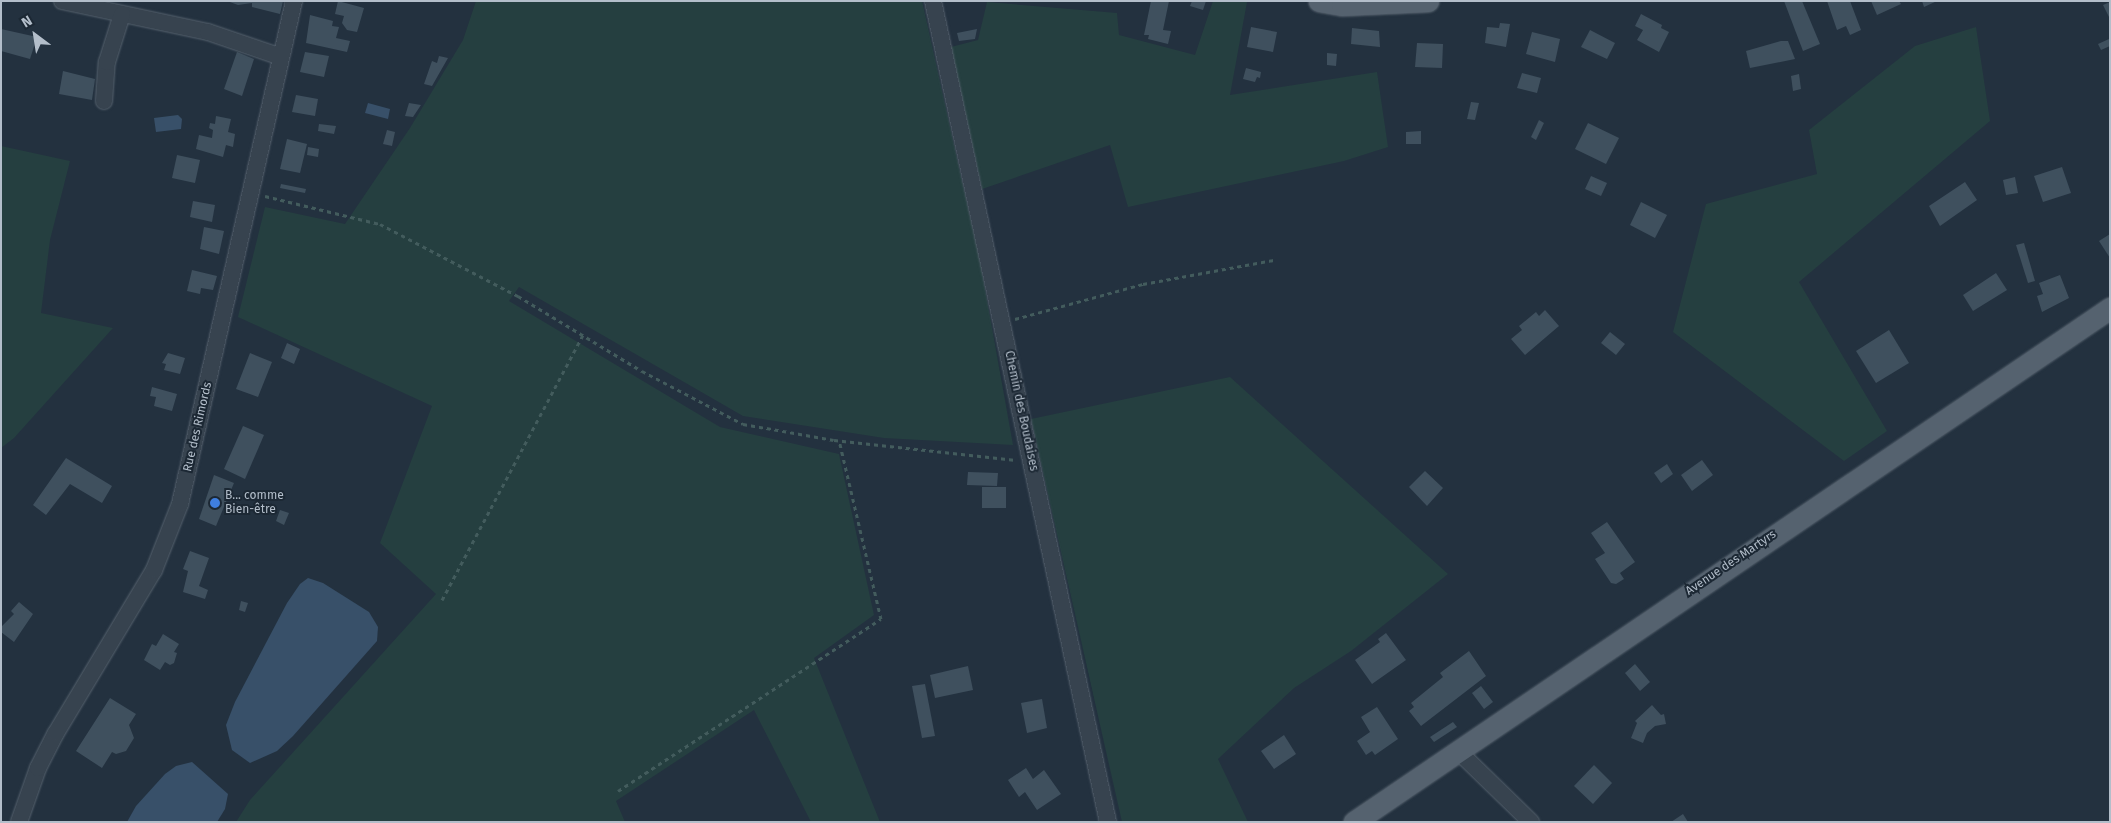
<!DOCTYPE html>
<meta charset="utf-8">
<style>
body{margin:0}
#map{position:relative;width:2111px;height:823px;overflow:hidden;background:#23313f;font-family:"Fira Sans",sans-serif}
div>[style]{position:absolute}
.green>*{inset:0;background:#253f40}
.water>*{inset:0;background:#385069}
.building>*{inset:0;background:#3f505e}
.path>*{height:3px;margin-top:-1.5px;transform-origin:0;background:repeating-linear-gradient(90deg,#435c5d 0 4px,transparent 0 8px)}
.roads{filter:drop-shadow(0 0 1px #55616d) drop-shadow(0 0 1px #55616d)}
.minor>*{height:16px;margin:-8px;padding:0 8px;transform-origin:8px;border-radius:8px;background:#37434f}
.major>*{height:21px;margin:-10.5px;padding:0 10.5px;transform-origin:10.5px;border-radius:10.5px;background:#55626f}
.dots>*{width:14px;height:14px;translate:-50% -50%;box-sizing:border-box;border:2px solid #1c2834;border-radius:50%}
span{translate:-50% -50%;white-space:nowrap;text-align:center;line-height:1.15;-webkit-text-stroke:4px #1c2834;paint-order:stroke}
.street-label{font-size:12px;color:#b3beca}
.poi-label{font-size:12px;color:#b3beca}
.left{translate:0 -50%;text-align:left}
.frame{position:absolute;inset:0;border:2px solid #b3beca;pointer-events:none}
.north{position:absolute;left:10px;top:10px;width:50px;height:50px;-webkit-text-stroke:4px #1c2834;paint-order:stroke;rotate:329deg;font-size:14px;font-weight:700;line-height:20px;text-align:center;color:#b3beca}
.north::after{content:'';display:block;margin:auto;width:18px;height:22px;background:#b3beca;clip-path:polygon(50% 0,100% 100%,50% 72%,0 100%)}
</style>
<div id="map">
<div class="green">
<div style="clip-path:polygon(476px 1px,922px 1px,980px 261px,1013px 445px,884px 438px,743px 416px,519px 287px,509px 301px,720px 427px,839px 454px,874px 615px,814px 658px,880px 822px,811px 822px,754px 710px,616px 801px,625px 822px,236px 822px,250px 800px,436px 594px,380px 543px,432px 406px,238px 317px,265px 207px,345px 224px,410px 128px,463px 40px)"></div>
<div style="clip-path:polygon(1213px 1px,1247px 2px,1230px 95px,1377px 72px,1388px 147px,1344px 161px,1128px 207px,1110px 145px,982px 189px,951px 47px,978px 40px,987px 2px,1117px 13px,1119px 35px,1195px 55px)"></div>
<div style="clip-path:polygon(1976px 27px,1990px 121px,1799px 282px,1887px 431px,1844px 461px,1673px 332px,1706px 204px,1817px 174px,1809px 130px,1915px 46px)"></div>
<div style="clip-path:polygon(1px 146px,70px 161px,50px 240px,41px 313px,113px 328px,14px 438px,1px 448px)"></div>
<div style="clip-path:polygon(1230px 377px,1448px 574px,1351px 651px,1294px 688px,1218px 759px,1248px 822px,1122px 822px,1031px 419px)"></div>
</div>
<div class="water">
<div style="clip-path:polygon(368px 103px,390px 109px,388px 119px,365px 113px)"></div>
<div style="clip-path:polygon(178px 115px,182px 119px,181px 129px,156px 132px,154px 118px)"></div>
<div style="clip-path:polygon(308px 578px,323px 583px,369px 612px,378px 627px,377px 641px,293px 736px,277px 751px,250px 763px,232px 750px,226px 725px,235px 702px,287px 603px,300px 584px)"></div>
<div style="clip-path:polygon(192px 762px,228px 794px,225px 809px,217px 822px,127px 822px,136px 806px,165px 774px,176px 766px)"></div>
</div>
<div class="building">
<div style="clip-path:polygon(227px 1px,283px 1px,280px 14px,252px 7px,252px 3px,238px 5px)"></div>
<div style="clip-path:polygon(338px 1px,364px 8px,357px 32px,347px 30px,342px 23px,344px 16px,335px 14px)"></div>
<div style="clip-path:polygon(1151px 1px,1169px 1px,1163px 30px,1171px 31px,1168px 44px,1148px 39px,1149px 35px,1144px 35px)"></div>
<div style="clip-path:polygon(1192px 1px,1206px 1px,1203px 10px,1190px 6px)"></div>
<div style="clip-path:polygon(1784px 1px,1802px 1px,1820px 44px,1803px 51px)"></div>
<div style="clip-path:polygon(1827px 1px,1850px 1px,1861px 30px,1850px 35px,1846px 26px,1837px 30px)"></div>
<div style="clip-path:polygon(1871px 1px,1899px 1px,1901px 4px,1877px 15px)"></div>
<div style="clip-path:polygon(1922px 1px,1937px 1px,1924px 7px)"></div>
<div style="clip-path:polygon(2110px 2px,2110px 19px,2103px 5px)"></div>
<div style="clip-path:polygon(1641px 14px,1662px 25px,1661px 28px,1669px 32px,1659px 52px,1637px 40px,1643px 30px,1635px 26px)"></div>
<div style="clip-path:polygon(310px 15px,333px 21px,332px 26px,339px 27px,336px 38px,350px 41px,347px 52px,306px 43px)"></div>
<div style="clip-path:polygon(1500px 23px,1510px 24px,1506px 47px,1485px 43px,1487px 27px,1499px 28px)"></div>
<div style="clip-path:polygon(1251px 27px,1277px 32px,1273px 52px,1247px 47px)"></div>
<div style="clip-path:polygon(1352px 28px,1379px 31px,1380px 47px,1351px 44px)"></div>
<div style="clip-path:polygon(1px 29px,37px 37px,30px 59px,1px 51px)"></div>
<div style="clip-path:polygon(977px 29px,975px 39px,959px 41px,957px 33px)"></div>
<div style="clip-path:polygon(1590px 30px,1615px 43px,1607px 59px,1581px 47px)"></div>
<div style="clip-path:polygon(1532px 32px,1560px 39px,1555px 62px,1526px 54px)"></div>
<div style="clip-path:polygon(2109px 39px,2110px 46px,2101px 50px,2098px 44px)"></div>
<div style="clip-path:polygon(1781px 41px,1788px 41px,1795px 59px,1750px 68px,1746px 51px)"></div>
<div style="clip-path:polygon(1417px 43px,1443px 44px,1442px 68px,1415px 67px)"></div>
<div style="clip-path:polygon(237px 52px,254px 59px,242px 96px,224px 89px)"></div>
<div style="clip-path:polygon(305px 52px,329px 56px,324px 77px,300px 72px)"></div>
<div style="clip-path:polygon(1327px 53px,1337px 54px,1336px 66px,1327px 65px)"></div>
<div style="clip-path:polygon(439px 56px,448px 58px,432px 86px,424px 84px,432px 61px,437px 63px)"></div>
<div style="clip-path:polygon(1246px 68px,1261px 72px,1260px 78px,1257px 77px,1255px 82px,1243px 79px)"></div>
<div style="clip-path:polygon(63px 71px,95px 79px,92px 100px,59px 94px)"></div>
<div style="clip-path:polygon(1522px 73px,1541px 78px,1537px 93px,1517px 88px)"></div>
<div style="clip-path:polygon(1799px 74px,1801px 89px,1793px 91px,1791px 76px)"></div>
<div style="clip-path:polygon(296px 95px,318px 99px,315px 116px,292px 112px)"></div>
<div style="clip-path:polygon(1471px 102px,1479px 103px,1475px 120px,1467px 119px)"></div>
<div style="clip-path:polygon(409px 103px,421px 105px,413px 117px,405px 116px)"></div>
<div style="clip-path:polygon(216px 116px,231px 119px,228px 132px,235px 134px,233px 147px,226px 145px,223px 157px,196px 149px,199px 135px,212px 138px,213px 130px,209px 128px,210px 123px,215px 124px)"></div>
<div style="clip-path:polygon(1539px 120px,1544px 123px,1536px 140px,1531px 137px)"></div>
<div style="clip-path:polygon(1588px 123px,1619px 138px,1606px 164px,1575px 149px)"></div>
<div style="clip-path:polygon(319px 124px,336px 126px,334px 134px,318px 131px)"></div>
<div style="clip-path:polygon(387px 130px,395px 132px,392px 146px,383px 144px)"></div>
<div style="clip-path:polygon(1421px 131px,1421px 144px,1406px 144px,1406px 132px)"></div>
<div style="clip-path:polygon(287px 139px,307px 144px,300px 173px,280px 169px)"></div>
<div style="clip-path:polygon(308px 147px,319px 149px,318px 157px,307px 155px)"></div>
<div style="clip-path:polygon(177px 155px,200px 160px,195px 183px,172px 178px)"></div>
<div style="clip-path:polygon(2062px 167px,2071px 193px,2043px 202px,2034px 176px)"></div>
<div style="clip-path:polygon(1591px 176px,1607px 183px,1601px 196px,1585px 189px)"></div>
<div style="clip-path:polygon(2015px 177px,2018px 193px,2006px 195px,2003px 180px)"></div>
<div style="clip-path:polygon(1965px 182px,1977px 200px,1940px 226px,1929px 206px)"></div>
<div style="clip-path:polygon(281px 184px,306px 189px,305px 193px,280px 188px)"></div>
<div style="clip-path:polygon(193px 201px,215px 205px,212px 222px,190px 217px)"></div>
<div style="clip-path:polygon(1641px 202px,1667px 215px,1655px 238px,1630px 225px)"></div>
<div style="clip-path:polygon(204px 227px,224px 231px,219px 254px,200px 249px)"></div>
<div style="clip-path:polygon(2110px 234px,2110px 258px,2099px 241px)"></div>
<div style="clip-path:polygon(2024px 243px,2035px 281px,2028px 283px,2016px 245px)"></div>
<div style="clip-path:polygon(192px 270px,217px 276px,213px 290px,201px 288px,200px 294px,187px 291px)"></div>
<div style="clip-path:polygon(1996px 273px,2007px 290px,1973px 311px,1963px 295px)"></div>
<div style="clip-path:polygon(2060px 275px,2069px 298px,2042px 312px,2037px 296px,2043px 294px,2039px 283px)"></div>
<div style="clip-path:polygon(1545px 310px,1559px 326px,1525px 355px,1511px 339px,1522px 330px,1519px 326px,1536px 312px,1539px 316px)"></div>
<div style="clip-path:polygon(1889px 330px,1909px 363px,1876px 383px,1856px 351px)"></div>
<div style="clip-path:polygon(1610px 332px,1625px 344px,1616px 355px,1601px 343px)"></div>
<div style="clip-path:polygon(287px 343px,300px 349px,294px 364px,281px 358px)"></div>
<div style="clip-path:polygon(168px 353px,185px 358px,180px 374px,164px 370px,166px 364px,162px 363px)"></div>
<div style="clip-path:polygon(250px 353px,272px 362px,258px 397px,236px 389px)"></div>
<div style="clip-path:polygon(152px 387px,177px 394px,172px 411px,154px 406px,156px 397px,150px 396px)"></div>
<div style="clip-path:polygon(243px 426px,264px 435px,245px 479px,224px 469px)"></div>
<div style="clip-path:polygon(66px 458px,112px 486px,102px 503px,70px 484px,46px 515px,33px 505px)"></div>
<div style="clip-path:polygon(1702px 460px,1713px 475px,1692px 491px,1681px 475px)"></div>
<div style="clip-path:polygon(1667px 464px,1673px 474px,1661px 483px,1654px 473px)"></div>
<div style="clip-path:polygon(1425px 471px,1443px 488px,1427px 506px,1409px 487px)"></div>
<div style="clip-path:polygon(968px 472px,998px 473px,997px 486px,967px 485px)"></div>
<div style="clip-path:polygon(214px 475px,234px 483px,216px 526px,199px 519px)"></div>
<div style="clip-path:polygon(982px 487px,1006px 487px,1006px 508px,982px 508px)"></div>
<div style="clip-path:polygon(280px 510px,289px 513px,284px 525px,276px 521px)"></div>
<div style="clip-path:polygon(1607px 522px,1635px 562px,1620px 573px,1624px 579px,1616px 584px,1611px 583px,1595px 559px,1605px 553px,1591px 533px)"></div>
<div style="clip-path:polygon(190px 551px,209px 558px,199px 586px,208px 590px,205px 599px,183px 592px,188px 571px,183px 569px)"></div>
<div style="clip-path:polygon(241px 601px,248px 603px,245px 612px,239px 610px)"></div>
<div style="clip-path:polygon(19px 602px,33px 614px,14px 642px,1px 632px,1px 627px,14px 614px,11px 611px)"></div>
<div style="clip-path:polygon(1386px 633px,1406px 660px,1372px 684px,1355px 660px,1380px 642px,1378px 639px)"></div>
<div style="clip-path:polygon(163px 634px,179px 644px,174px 652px,177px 653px,174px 663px,170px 665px,165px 662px,160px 670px,144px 660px,152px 644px,156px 646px)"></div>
<div style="clip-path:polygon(1469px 651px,1486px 676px,1421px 726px,1409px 711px,1414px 707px,1411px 703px,1443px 677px,1440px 673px)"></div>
<div style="clip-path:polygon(1635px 664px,1650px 682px,1640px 691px,1625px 673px)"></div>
<div style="clip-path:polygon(968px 666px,973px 690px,935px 698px,930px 675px)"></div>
<div style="clip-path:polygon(925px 684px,935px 736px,922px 738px,912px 686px)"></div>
<div style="clip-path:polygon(1481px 686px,1493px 702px,1484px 709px,1472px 693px)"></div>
<div style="clip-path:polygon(110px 698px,136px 714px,129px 725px,134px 738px,126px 751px,116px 754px,112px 752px,102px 768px,76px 751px)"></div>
<div style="clip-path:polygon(1042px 699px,1047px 728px,1027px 733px,1021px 703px)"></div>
<div style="clip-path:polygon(1652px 705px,1661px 715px,1664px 714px,1666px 724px,1655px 726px,1647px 733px,1643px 743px,1631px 738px,1637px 723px,1635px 721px)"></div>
<div style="clip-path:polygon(1377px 707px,1398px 739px,1375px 755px,1372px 751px,1366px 755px,1357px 741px,1370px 732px,1361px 717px)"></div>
<div style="clip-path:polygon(1453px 722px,1457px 727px,1434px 742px,1430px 737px)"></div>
<div style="clip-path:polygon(1284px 735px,1296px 754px,1274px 769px,1261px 751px)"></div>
<div style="clip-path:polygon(1594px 765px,1612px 783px,1593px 804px,1574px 786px)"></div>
<div style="clip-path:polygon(1026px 768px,1033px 779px,1044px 770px,1061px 794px,1037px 810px,1025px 792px,1019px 797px,1008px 780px)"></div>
<div style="clip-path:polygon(1683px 814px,1688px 822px,1671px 822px)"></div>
</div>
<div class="path">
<div style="left:265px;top:196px;width:118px;rotate:13.7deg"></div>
<div style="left:380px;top:224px;width:156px;rotate:27.6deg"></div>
<div style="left:518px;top:296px;width:145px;rotate:31.2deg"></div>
<div style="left:642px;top:371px;width:114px;rotate:27.7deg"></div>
<div style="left:743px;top:424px;width:92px;rotate:10deg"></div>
<div style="left:834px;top:440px;width:183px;rotate:6.3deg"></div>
<div style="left:1015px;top:319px;width:133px;rotate:-15.3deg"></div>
<div style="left:1143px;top:284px;width:133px;rotate:-10.4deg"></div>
<div style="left:442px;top:600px;width:300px;rotate:-62deg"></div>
<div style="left:618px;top:791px;width:314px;rotate:-33.2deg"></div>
<div style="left:881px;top:619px;width:184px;rotate:-103.2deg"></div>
</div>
<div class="roads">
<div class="minor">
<div style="left:62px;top:1px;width:149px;rotate:12deg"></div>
<div style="left:208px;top:32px;width:77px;rotate:18.9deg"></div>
<div style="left:933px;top:1px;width:839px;rotate:77.97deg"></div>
<div style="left:104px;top:101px;width:39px;rotate:-86deg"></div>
<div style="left:107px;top:62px;width:50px;rotate:-72.6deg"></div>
<div style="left:1458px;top:751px;width:102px;rotate:44.2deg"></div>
<div style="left:19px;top:822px;width:57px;rotate:-70.6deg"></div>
<div style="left:38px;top:768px;width:39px;rotate:-63deg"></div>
<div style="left:56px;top:733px;width:190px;rotate:-59deg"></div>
<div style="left:154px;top:570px;width:71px;rotate:-68.5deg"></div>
<div style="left:180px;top:504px;width:516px;rotate:-77.23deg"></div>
</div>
<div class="major">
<div style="left:1319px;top:1px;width:23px;rotate:10deg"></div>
<div style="left:1342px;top:5px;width:86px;rotate:-2.7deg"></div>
<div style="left:1354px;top:822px;width:914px;rotate:-34.21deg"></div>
</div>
</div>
<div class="dots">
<div style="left:215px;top:503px;background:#3f7fe0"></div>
</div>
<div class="street-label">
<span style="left:1021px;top:411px;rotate:78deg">Chemin des Boudaises</span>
<span style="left:198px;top:427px;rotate:-77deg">Rue des Rimords</span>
<span style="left:1731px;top:563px;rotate:-34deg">Avenue des Martyrs</span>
</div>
<div class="poi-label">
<span class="left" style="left:225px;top:503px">B... comme<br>Bien-être</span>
</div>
<div class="frame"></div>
<div class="north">N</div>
</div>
